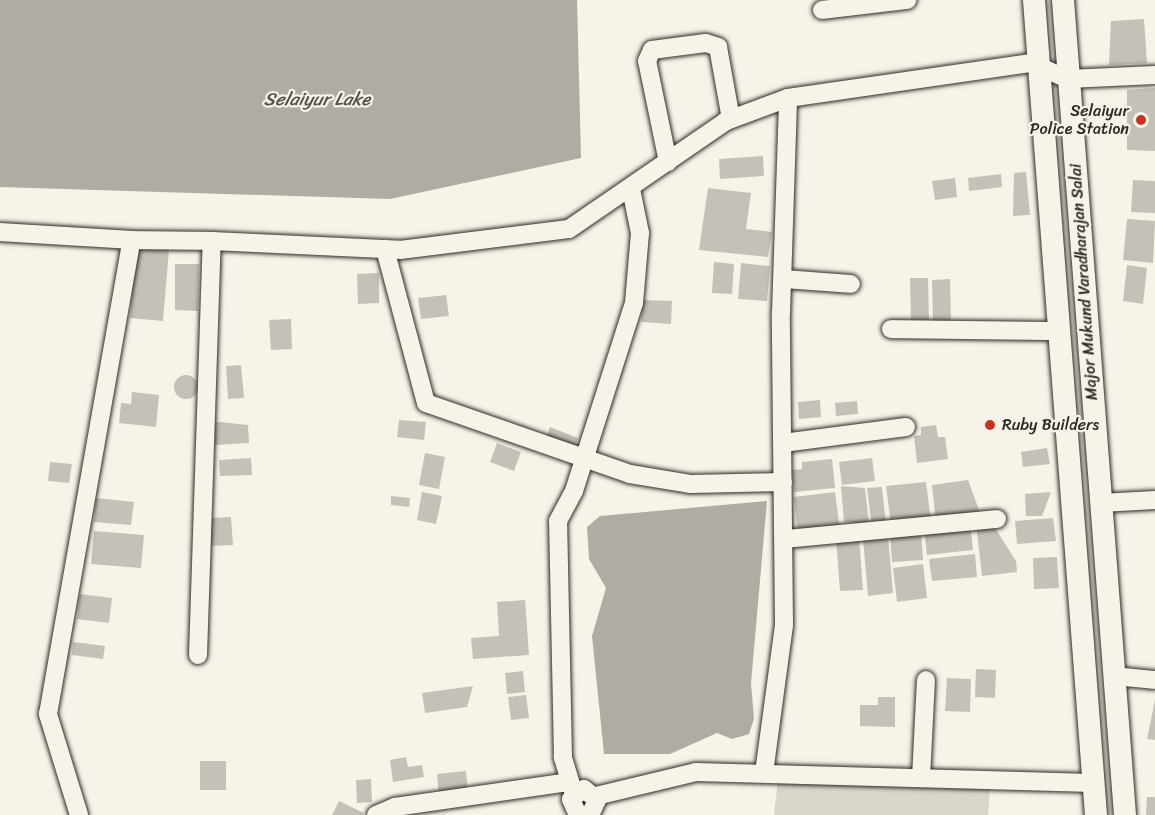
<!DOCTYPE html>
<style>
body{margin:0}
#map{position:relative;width:1155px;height:815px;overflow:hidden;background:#f7f3e8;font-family:Sriracha,sans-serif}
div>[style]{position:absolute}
.green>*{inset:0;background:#dad6cc}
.water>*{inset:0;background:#afaca4}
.building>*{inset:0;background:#c4c1b9}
.round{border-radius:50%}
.roads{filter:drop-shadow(0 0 2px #2b2b2b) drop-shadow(0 0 2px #2b2b2b)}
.minor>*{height:18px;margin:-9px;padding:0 9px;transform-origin:9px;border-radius:9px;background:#f7f3e8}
.major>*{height:22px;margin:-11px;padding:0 11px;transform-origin:11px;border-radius:11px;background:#f7f3e8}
.dots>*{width:16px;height:16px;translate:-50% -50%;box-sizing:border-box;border:3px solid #f7f3e8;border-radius:50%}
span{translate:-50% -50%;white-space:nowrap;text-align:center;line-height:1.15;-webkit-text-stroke:4.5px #f7f3e8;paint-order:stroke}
.poi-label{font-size:16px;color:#2b2b2b}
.right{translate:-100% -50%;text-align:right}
.left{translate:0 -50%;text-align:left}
.street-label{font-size:16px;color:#2b2b2b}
.water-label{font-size:18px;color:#53524f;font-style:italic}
</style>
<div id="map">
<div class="green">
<div style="clip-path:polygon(778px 780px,990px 788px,988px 815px,774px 815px)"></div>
</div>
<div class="water">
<div style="clip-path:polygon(0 0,577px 0,581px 158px,390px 199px,0 187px)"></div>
<div style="clip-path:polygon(767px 501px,751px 683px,754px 719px,749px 734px,732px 739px,717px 733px,670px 754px,604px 754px,592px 636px,606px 588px,589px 559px,587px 527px,600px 516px)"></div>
</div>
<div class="building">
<div style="clip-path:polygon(1144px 19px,1147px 63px,1109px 65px,1111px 21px)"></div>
<div style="clip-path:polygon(1155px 88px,1155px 151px,1127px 150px,1127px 90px)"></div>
<div style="clip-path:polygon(763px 156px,764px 176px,720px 179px,719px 159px)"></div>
<div style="clip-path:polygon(1026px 172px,1030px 215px,1013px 216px,1014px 173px)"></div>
<div style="clip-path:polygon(1001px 174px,1002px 187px,969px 191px,968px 178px)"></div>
<div style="clip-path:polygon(955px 178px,957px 197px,935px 200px,932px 181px)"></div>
<div style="clip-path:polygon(1133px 180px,1155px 181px,1155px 213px,1131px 212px)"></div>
<div style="clip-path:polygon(708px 188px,751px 193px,746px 229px,772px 232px,768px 257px,699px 250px)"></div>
<div style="clip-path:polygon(1127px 219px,1155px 221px,1153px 263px,1123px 260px)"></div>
<div style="clip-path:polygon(136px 247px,169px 250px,163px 321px,130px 318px)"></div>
<div style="clip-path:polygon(714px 262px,734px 264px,732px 294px,712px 293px)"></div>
<div style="clip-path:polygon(741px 263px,770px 266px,767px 301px,738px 299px)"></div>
<div style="clip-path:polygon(175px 264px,199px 264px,198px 311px,175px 310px)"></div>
<div style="clip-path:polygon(1127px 265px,1147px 268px,1143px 304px,1123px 301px)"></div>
<div style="clip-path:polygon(379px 273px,379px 303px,358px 304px,357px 274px)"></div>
<div style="clip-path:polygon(910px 278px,928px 278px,929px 320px,911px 320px)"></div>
<div style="clip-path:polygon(950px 279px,951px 321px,933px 322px,932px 280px)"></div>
<div style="clip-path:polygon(446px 295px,449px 316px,421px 319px,418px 298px)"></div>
<div style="clip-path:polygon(642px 300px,672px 301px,671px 324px,641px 322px)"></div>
<div style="clip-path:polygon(291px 319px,292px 349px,271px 350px,269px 320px)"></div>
<div style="clip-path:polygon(241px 365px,244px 398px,228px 399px,226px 366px)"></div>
<div class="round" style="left:174px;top:375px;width:24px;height:24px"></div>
<div style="clip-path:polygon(132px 392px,159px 395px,156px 427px,119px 423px,121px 403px,131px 404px)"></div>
<div style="clip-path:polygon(820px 400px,821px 417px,799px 419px,798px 402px)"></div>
<div style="clip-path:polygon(857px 401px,858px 414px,836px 416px,835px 403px)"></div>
<div style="clip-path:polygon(399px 420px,426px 422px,424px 440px,397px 437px)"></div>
<div style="clip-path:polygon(220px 422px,248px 425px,249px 443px,214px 445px,212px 423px)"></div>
<div style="clip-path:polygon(936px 425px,938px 437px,945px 437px,948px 459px,917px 463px,914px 436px,921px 435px,921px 427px)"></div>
<div style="clip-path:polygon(550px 427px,578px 438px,573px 450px,546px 439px)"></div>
<div style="clip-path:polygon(497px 443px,521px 452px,514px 471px,490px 462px)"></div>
<div style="clip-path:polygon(1047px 448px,1050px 464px,1023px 467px,1021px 452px)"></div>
<div style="clip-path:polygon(425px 453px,445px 457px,439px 489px,419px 485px)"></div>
<div style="clip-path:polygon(251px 458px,252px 475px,220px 476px,219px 460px)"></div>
<div style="clip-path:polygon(872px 458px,875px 481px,842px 485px,839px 462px)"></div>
<div style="clip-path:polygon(832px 459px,835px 488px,794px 492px,792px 470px,802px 469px,802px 462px)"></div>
<div style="clip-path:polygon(50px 462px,72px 464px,69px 483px,48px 481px)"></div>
<div style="clip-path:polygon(968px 480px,982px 518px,936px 523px,932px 485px)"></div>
<div style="clip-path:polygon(926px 482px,931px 521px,891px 525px,886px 486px)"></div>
<div style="clip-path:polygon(841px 486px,865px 488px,869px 524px,844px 522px)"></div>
<div style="clip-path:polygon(882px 487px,886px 525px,872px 527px,867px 488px)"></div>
<div style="clip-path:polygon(422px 492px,442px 496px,436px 524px,417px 520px)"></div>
<div style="clip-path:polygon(835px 492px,840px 530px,798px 535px,794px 497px)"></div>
<div style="clip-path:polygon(1051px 492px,1042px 516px,1026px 516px,1025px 494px)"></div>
<div style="clip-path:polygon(391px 496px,410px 498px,409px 507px,391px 505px)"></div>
<div style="clip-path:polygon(96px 498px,134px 502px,131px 525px,94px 522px)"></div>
<div style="clip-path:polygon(231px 517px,233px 545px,211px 546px,209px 518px)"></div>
<div style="clip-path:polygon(1053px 518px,1056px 541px,1017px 544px,1015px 521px)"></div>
<div style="clip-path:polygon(970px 523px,973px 550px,927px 555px,924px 528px)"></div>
<div style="clip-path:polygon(992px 523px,1016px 561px,1017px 572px,982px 576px,976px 524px)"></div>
<div style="clip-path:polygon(94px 531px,144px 535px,141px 568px,91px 564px)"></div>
<div style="clip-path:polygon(921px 531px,923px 560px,892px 562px,890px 534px)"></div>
<div style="clip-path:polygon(888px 536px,893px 593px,868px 596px,863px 539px)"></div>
<div style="clip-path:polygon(859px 537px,863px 590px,840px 591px,836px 539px)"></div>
<div style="clip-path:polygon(975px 554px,977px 577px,932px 581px,929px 559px)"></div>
<div style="clip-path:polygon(1057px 557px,1059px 588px,1034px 589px,1033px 558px)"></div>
<div style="clip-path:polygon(923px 564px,927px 598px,897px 602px,893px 568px)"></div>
<div style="clip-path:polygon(80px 594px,112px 598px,109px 623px,77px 619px)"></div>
<div style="clip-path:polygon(525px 600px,529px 655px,473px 659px,471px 638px,499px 636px,497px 602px)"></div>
<div style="clip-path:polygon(73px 642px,105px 646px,103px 659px,72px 655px)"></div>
<div style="clip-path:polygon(976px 669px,996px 670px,995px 698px,975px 697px)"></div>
<div style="clip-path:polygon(523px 671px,525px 692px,507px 694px,505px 673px)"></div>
<div style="clip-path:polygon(947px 678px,971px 679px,970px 712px,945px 711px)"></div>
<div style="clip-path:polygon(473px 686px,467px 707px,425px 713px,422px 693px)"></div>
<div style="clip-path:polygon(526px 695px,529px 718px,511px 720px,508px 697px)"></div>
<div style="clip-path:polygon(878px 697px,895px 697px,895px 727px,860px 726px,860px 705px,878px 705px)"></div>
<div style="clip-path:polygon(1155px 700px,1155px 740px,1147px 739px)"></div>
<div style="clip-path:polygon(406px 757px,408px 767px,422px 765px,424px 777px,393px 782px,390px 760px)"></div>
<div style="clip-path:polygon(200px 761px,226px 761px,226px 790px,200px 790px)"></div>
<div style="clip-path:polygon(466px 771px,468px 792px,439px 795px,437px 774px)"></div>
<div style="clip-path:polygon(371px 779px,372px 802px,357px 803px,356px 780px)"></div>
<div style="clip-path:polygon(1147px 797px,1155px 797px,1155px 815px,1146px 815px)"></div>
<div style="clip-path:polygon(339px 801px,364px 813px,363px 815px,332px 815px)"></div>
</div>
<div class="roads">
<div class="minor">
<div style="left:822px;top:10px;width:86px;rotate:-6.7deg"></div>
<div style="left:668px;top:162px;width:103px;rotate:-101.7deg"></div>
<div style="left:647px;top:61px;width:12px;rotate:-66deg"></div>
<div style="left:652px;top:50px;width:54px;rotate:-7.4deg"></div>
<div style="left:706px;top:43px;width:13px;rotate:18deg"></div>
<div style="left:718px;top:47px;width:73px;rotate:79.8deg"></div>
<div style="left:0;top:232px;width:132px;rotate:3.5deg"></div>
<div style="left:385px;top:249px;width:159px;rotate:75.1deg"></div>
<div style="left:426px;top:403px;width:216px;rotate:19.2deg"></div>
<div style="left:630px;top:474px;width:62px;rotate:9.3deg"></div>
<div style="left:691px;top:484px;width:92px;rotate:-1.2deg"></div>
<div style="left:783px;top:279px;width:68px;rotate:4.2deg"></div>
<div style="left:891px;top:329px;width:168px;rotate:0.7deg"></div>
<div style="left:783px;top:443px;width:124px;rotate:-7.4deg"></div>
<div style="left:1101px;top:503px;width:54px;rotate:-3.2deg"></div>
<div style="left:785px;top:539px;width:213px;rotate:-5.4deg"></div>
<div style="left:198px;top:655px;width:414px;rotate:-88.1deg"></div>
<div style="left:212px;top:241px;width:188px;rotate:2.7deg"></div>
<div style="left:400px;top:250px;width:170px;rotate:-7.1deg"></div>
<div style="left:569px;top:229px;width:191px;rotate:-34.5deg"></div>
<div style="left:726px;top:121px;width:66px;rotate:-20.4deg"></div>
<div style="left:788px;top:98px;width:246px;rotate:-8.2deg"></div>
<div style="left:1031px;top:63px;width:40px;rotate:23.4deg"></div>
<div style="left:1068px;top:79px;width:87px;rotate:-2.6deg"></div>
<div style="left:1114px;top:676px;width:41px;rotate:5.6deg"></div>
<div style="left:764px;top:773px;width:149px;rotate:-82.3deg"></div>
<div style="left:784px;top:625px;width:312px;rotate:-90.6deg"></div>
<div style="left:781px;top:313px;width:215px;rotate:-88.1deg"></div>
<div style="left:921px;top:778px;width:98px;rotate:-87.1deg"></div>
<div style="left:574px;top:794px;width:39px;rotate:-107deg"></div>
<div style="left:563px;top:757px;width:236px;rotate:-91.2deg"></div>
<div style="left:558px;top:521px;width:34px;rotate:-62deg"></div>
<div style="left:574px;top:491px;width:197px;rotate:-72.3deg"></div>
<div style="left:634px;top:303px;width:70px;rotate:-85.1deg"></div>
<div style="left:640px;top:233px;width:45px;rotate:-101.6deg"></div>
<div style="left:596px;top:796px;width:103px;rotate:-13.5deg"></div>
<div style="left:696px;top:772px;width:397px;rotate:1.6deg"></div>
<div style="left:79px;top:815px;width:106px;rotate:-107.1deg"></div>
<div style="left:48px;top:714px;width:481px;rotate:-80deg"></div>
<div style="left:132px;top:240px;width:80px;rotate:0.7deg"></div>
<div style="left:376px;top:815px;width:21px;rotate:-23deg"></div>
<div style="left:395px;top:807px;width:175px;rotate:-8.2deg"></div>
<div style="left:578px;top:815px;width:17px;rotate:-114deg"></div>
<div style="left:571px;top:799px;width:16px;rotate:-38deg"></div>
<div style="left:584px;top:789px;width:17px;rotate:40deg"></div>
<div style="left:597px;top:800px;width:17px;rotate:115deg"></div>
</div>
<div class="major">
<div style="left:1034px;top:0;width:817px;rotate:85.65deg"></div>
<div style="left:1063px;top:0;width:817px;rotate:85.65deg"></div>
</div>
</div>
<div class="dots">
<div style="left:1141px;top:120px;background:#c8321e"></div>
<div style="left:990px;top:425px;background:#c8321e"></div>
</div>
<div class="poi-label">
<span class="right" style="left:1129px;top:120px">Selaiyur<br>Police Station</span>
<span class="left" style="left:1002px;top:425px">Ruby Builders</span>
</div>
<div class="street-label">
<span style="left:1084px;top:282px;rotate:-94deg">Major Mukund Varadharajan Salai</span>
</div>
<div class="water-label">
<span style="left:317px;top:99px">Selaiyur Lake</span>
</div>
</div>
